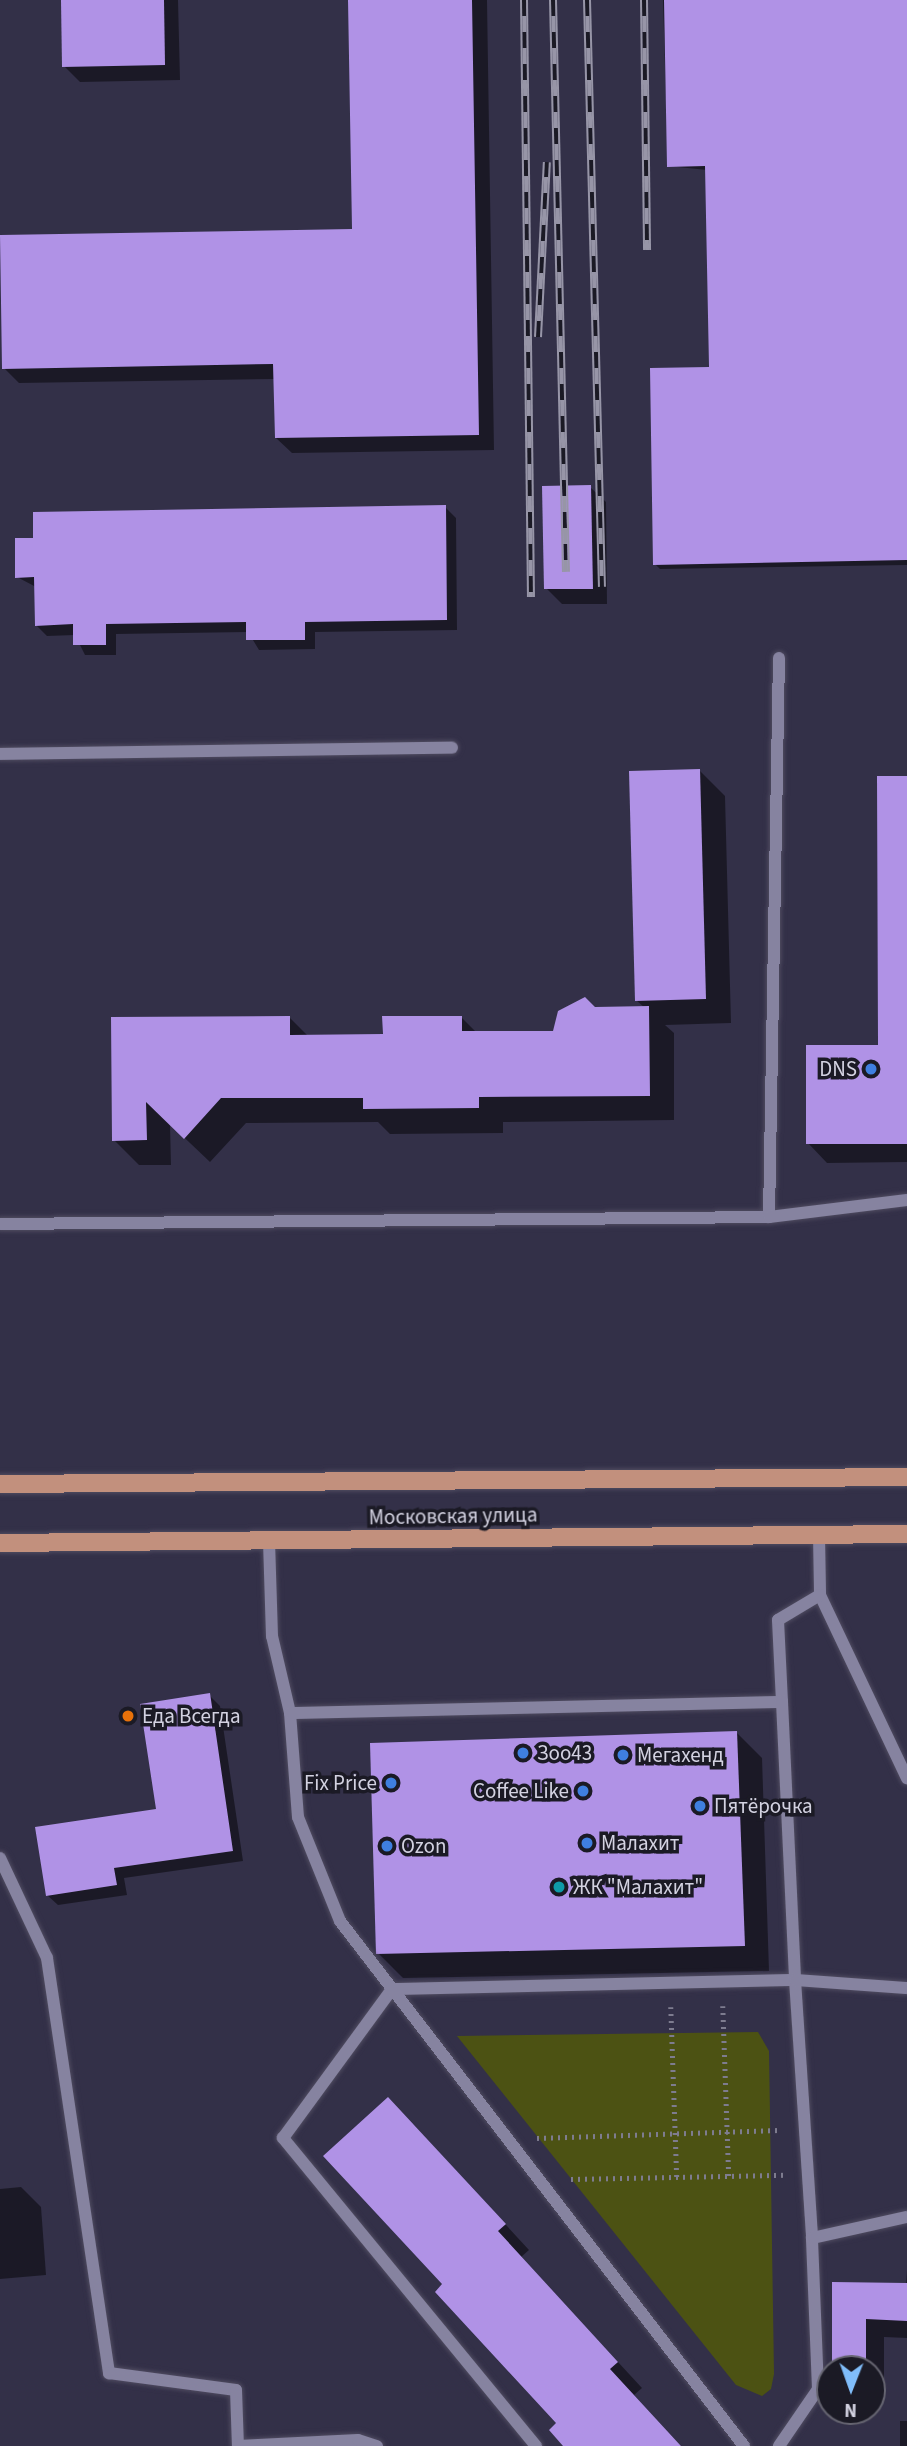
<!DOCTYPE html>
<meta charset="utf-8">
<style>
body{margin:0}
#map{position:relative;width:907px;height:2446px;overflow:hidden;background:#333048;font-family:"Source Sans 3",sans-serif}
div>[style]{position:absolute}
.green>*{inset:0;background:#4c5213}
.shadow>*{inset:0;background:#0007}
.building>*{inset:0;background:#b092e6}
.path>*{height:4.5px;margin-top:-2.25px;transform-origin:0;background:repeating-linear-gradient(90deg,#7e7c8f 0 2px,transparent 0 7px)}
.roads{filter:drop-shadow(0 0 2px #4f4b60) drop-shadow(0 0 2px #4f4b60)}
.minor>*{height:12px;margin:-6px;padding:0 6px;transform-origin:6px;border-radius:6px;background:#8683a0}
.major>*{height:18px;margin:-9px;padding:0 9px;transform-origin:9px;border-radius:9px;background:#c2907d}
.rail>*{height:8px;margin-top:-4px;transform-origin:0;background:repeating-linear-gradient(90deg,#1b1a25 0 16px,#9795a7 0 32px);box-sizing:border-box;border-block:2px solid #9795a7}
.dots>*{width:19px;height:19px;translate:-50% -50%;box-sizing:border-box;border:4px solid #1b1a25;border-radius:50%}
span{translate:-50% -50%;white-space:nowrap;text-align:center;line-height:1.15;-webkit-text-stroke:7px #1b1a25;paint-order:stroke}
.poi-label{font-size:21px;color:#d3d2e1}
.right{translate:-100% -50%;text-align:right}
.left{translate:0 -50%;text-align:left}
.street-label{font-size:21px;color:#d3d2e1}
.north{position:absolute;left:816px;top:2355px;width:70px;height:70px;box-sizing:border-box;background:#1b1a25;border:2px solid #656470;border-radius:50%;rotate:181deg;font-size:19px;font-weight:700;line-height:28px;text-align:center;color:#d3d2e1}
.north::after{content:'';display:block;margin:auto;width:24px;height:32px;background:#80bdfa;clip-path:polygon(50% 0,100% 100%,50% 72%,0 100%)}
</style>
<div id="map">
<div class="green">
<div style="clip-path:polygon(758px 2032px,769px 2051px,774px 2374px,771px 2389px,762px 2396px,736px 2385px,457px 2036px)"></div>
</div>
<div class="shadow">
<div style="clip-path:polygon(62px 0,178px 0,180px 80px,80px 82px,64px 66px)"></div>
<div style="clip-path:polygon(350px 0,487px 0,494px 450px,292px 453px,276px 438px,275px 379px,19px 383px,4px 368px,354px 231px)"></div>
<div style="clip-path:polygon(663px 0,907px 0,907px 565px,660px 569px,655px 564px,710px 369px,707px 170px,668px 166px)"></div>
<div style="clip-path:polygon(590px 487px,606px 502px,607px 604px,562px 604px,546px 588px)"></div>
<div style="clip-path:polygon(445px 507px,456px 518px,457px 630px,315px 632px,315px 649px,259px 650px,248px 632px,116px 634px,116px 655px,85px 655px,75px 635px,47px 636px,36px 625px,36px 587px,17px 577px)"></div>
<div style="clip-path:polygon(700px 771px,725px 796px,731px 1023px,665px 1025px,674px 1033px,674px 1120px,503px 1122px,503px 1133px,390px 1134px,378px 1122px,246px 1123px,210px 1162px,170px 1124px,171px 1165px,139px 1165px,114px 1140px,113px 1018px,289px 1017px,308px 1036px,384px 1036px,461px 1017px,477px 1033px,554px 1033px,595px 1009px,645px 1008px,636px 1000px)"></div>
<div style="clip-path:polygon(907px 778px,907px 1162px,827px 1163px,808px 1143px,879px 1047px)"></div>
<div style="clip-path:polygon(209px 1695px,220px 1706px,243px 1861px,124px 1878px,127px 1895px,58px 1905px,47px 1895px,158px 1810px)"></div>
<div style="clip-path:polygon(737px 1733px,762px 1758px,769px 1971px,403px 1978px,378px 1953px)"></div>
<div style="clip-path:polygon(413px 2124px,529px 2250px,521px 2257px,642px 2388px,634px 2395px,681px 2446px,566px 2446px,559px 2423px,445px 2284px)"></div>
<div style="clip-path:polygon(21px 2187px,41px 2207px,46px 2275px,0 2279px,0 2189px)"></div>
<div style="clip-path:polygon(907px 2271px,907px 2338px,884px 2337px,884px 2393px,872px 2393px,872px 2369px,833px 2369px,833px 2284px,906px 2285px)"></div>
<div style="clip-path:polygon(900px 2421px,907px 2421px,907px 2446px,900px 2446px)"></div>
</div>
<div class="building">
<div style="clip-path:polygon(61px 0,164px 0,165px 65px,62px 67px)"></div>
<div style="clip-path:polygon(348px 0,472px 0,479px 435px,275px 438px,273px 364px,2px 369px,0 235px,352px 229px)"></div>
<div style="clip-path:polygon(664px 0,907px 0,907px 560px,653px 565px,650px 368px,709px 367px,705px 166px,667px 167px)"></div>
<div style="clip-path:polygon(591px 485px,593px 589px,544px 589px,542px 486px)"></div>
<div style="clip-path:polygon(446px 505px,447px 620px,305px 622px,305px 640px,246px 640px,246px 622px,106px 624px,106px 645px,73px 645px,73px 624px,35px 626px,34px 577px,15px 578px,15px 538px,33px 538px,33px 512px)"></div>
<div style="clip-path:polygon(700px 769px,706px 999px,635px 1001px,629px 771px)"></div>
<div style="clip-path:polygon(877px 776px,907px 776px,907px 1144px,806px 1144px,806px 1045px,878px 1045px)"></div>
<div style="clip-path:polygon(585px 997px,595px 1007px,649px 1006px,650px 1096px,479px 1097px,479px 1108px,363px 1109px,363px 1098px,221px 1098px,184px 1139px,146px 1102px,147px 1140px,112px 1141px,111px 1017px,290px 1016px,290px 1035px,383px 1034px,382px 1016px,462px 1016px,462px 1031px,553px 1031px,558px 1011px)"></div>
<div style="clip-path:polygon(210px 1693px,233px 1851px,114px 1868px,117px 1885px,46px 1896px,35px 1827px,156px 1809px,140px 1704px)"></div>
<div style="clip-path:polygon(737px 1731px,745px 1946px,376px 1954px,370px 1743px)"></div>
<div style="clip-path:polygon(388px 2097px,506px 2224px,498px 2231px,618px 2362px,610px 2369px,681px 2446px,563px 2446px,549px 2430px,556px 2423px,435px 2292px,442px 2284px,323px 2156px)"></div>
<div style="clip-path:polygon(832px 2282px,907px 2283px,907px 2321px,866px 2319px,866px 2369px,832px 2369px)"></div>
</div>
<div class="path">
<div style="left:723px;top:2006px;width:170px;rotate:88deg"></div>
<div style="left:671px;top:2007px;width:170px;rotate:88deg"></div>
<div style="left:537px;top:2138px;width:243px;rotate:-1.9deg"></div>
<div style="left:571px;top:2179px;width:215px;rotate:-1.1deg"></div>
</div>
<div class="roads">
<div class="minor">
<div style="left:0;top:754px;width:452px;rotate:-0.8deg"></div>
<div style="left:769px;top:1217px;width:559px;rotate:-88.98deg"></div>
<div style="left:0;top:1224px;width:769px;rotate:-0.52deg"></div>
<div style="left:769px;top:1217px;width:139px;rotate:-7deg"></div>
<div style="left:819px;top:1535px;width:60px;rotate:89deg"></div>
<div style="left:820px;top:1595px;width:203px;rotate:64.6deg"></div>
<div style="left:269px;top:1541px;width:95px;rotate:88.2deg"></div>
<div style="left:272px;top:1636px;width:79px;rotate:76.8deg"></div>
<div style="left:782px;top:1702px;width:82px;rotate:-92.8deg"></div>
<div style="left:778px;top:1620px;width:49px;rotate:-30.8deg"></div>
<div style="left:0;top:1858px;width:110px;rotate:64.8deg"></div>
<div style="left:47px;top:1958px;width:420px;rotate:81.5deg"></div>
<div style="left:109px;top:2373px;width:128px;rotate:7.6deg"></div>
<div style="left:236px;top:2390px;width:56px;rotate:88deg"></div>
<div style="left:238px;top:2446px;width:120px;rotate:-2.9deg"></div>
<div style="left:358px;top:2440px;width:20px;rotate:18deg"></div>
<div style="left:536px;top:2446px;width:399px;rotate:-129.4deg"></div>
<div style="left:283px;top:2138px;width:185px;rotate:-53.8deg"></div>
<div style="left:392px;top:1989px;width:403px;rotate:-1.3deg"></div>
<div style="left:795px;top:1980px;width:259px;rotate:86.2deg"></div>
<div style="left:744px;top:2446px;width:662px;rotate:-127.58deg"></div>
<div style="left:340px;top:1921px;width:112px;rotate:-112deg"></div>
<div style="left:298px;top:1817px;width:104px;rotate:-94.4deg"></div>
<div style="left:290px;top:1713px;width:492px;rotate:-1.3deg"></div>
<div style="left:782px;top:1702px;width:278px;rotate:87.3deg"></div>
<div style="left:795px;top:1980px;width:112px;rotate:4.1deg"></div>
<div style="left:779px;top:2446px;width:69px;rotate:-55.6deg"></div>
<div style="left:818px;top:2389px;width:151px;rotate:-92.3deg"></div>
<div style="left:812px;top:2238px;width:97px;rotate:-12.5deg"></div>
</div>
<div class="major">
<div style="left:0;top:1484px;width:907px;rotate:-0.44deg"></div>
<div style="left:0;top:1543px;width:907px;rotate:-0.57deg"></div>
</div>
</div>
<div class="rail">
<div style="left:524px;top:0;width:597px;rotate:89.33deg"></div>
<div style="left:553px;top:0;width:572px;rotate:88.7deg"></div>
<div style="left:587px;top:0;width:587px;rotate:88.54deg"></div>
<div style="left:644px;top:0;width:250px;rotate:89.3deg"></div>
<div style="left:538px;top:337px;width:175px;rotate:-87.1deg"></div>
</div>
<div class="dots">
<div style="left:871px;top:1069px;background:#3f7fe0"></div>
<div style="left:128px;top:1716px;background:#e8710a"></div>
<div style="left:523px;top:1753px;background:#3f7fe0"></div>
<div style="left:623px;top:1755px;background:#3f7fe0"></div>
<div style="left:391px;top:1783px;background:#3f7fe0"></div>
<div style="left:583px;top:1791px;background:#3f7fe0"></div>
<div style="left:700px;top:1806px;background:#3f7fe0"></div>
<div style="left:587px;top:1843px;background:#3f7fe0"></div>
<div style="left:387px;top:1846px;background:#3f7fe0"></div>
<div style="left:559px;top:1887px;background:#0f9aa8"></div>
</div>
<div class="poi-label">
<span class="right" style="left:857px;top:1069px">DNS</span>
<span class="left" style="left:142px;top:1716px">Еда Всегда</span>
<span class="left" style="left:537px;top:1753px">Зоо43</span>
<span class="left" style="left:637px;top:1755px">Мегахенд</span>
<span class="right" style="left:377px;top:1783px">Fix Price</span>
<span class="right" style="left:569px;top:1791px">Coffee Like</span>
<span class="left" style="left:714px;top:1806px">Пятёрочка</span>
<span class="left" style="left:601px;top:1843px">Малахит</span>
<span class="left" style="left:401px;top:1846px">Ozon</span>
<span class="left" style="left:573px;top:1887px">ЖК "Малахит"</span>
</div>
<div class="street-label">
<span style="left:453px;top:1516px;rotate:-1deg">Московская улица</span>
</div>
<div class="north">N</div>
</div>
